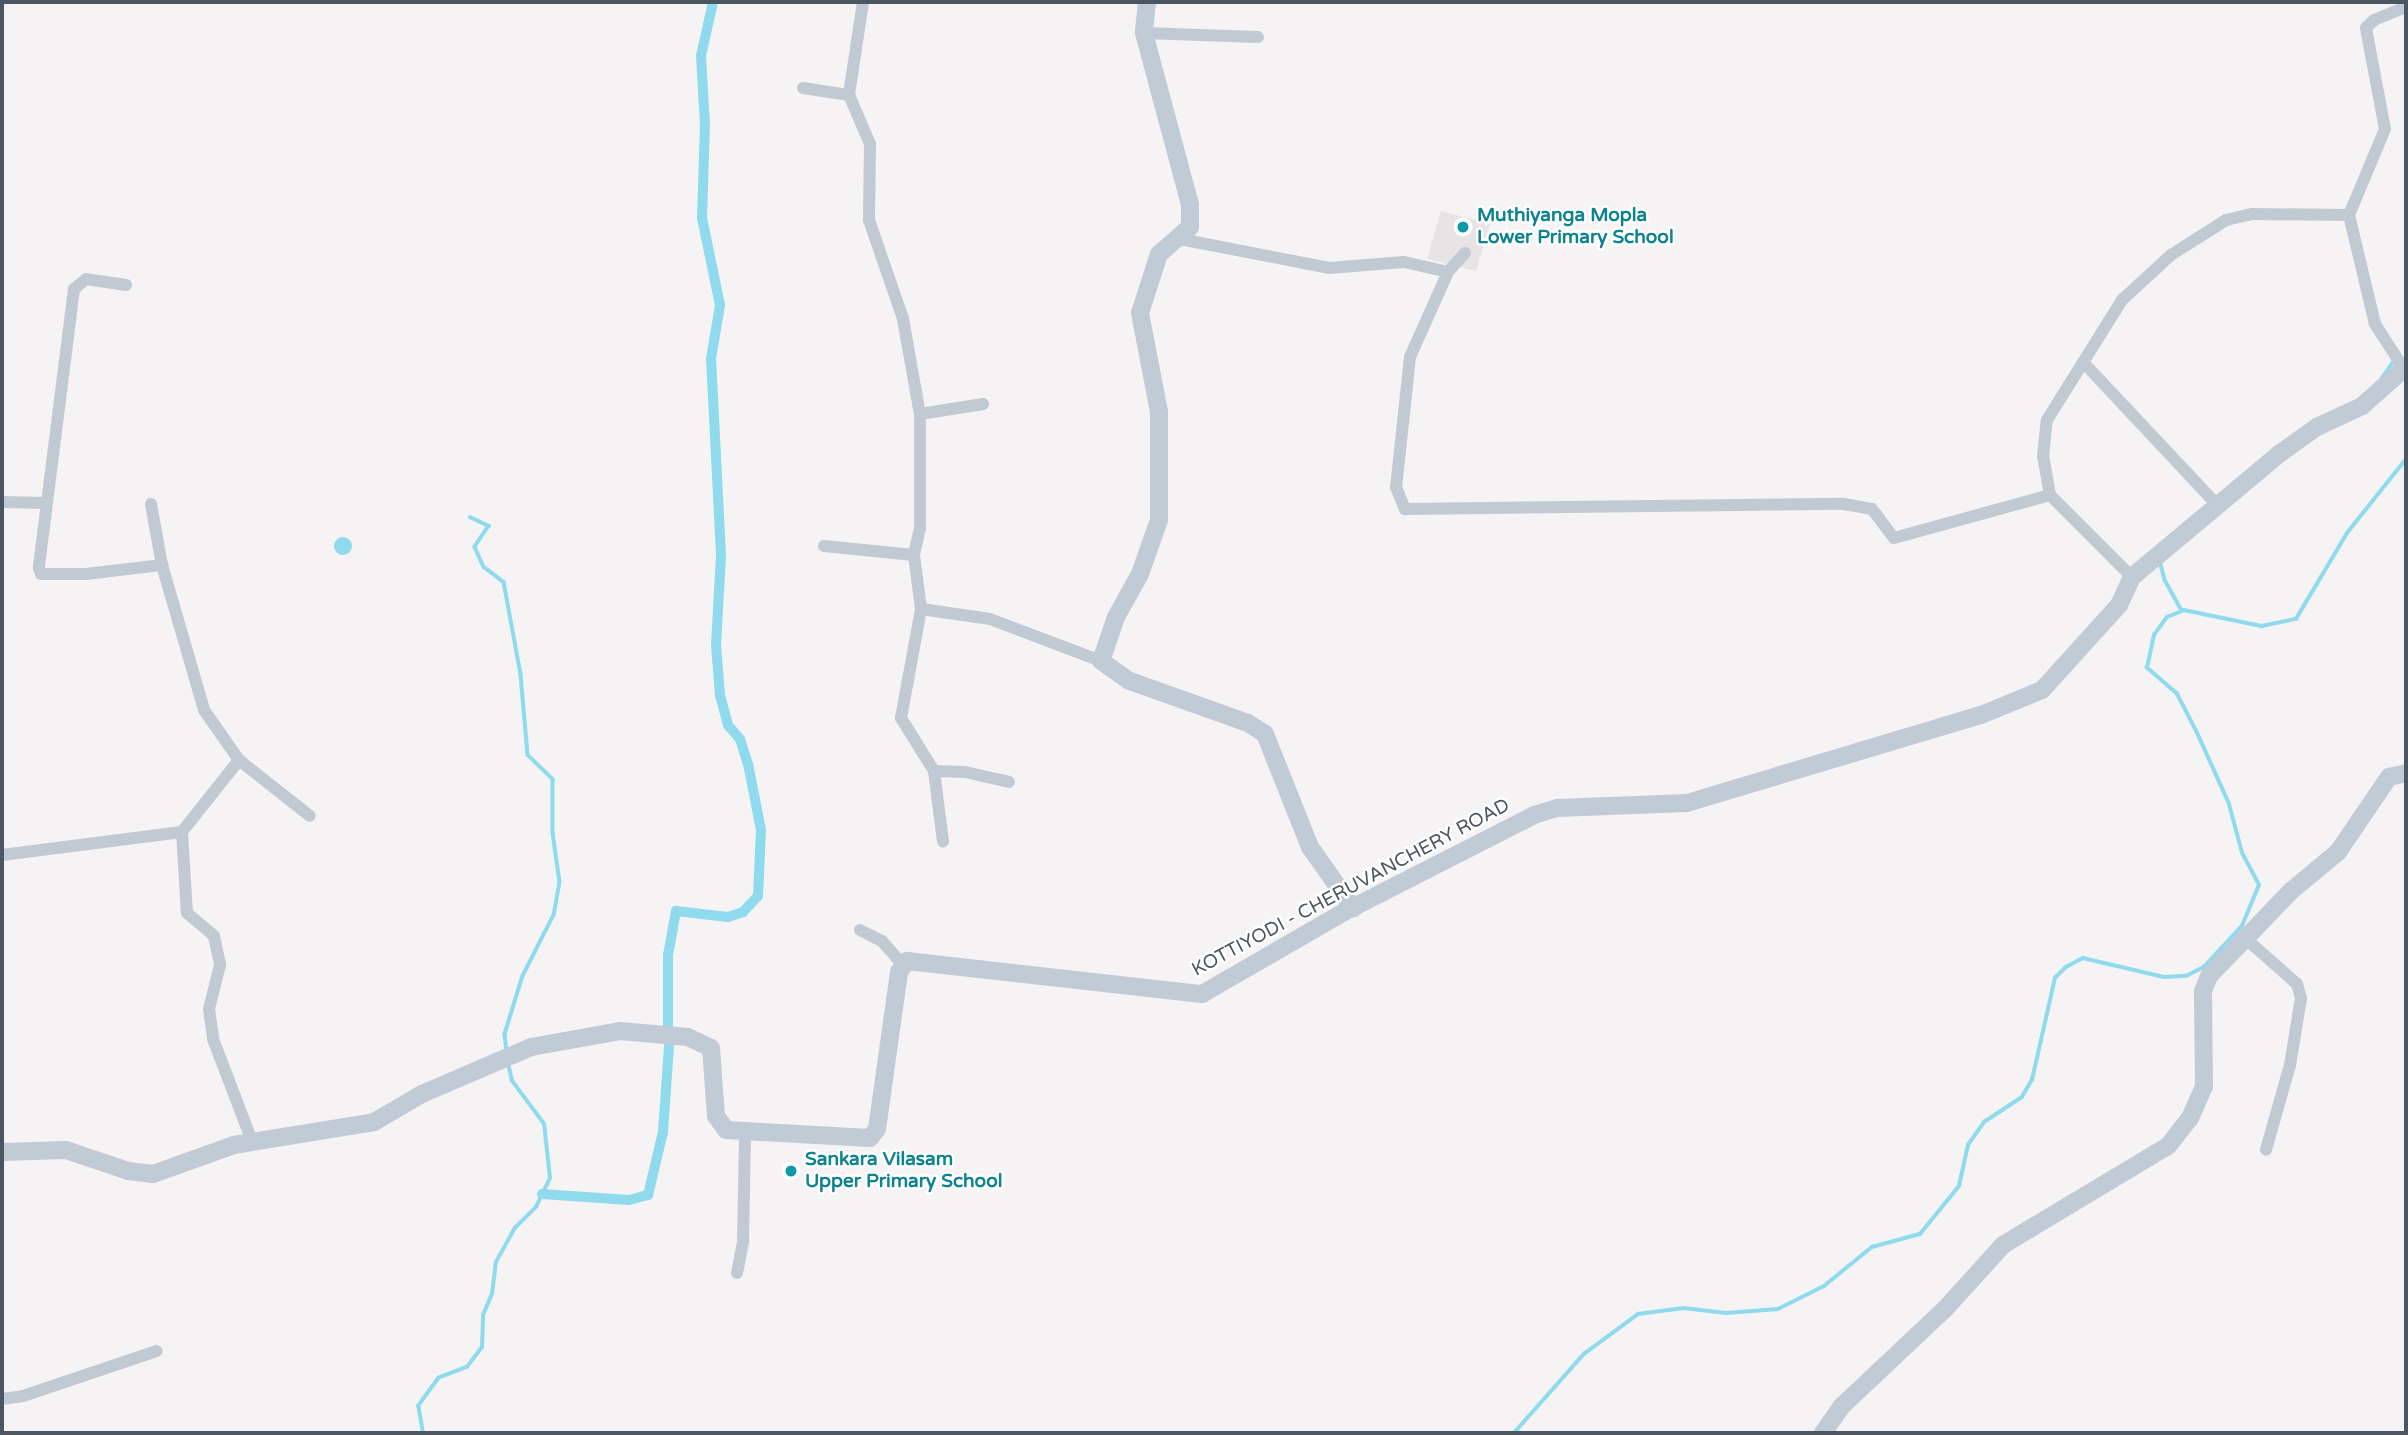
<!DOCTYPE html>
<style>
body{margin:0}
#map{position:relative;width:2408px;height:1435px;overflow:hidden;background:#f5f3f3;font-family:"Varela Round",sans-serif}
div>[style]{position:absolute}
.education>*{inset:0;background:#e6e4e5}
.water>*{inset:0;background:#90daee}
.round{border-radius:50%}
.stream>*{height:3.5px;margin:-1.75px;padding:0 1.75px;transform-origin:1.75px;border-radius:1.75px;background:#90daee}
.canal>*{height:10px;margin:-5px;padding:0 5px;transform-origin:5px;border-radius:5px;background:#90daee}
.street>*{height:12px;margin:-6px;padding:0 6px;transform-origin:6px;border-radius:6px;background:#c1cad2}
.secondary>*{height:18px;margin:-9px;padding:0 9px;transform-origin:9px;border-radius:9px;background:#c1cbd6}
.dots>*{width:19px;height:19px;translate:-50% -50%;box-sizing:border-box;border:4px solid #fff;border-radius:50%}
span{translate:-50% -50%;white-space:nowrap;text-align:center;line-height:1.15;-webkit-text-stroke:5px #fff;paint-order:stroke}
.culture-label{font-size:19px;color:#0d838f;font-weight:700}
.left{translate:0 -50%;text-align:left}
.street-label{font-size:19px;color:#4a5661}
.frame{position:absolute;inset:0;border:4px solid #4a5661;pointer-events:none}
</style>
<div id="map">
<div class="education">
<div style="clip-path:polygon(1441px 211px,1490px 224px,1476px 271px,1427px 259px)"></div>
</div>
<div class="water">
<div class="round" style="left:334px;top:537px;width:18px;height:18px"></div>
</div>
<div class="stream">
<div style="left:2382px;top:378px;width:21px;rotate:-55deg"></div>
<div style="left:470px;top:517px;width:21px;rotate:25deg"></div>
<div style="left:489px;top:526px;width:25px;rotate:124deg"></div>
<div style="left:475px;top:547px;width:22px;rotate:66deg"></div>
<div style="left:484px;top:567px;width:25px;rotate:37deg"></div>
<div style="left:504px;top:582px;width:95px;rotate:79.6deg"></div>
<div style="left:521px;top:675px;width:80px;rotate:85deg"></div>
<div style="left:528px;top:755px;width:35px;rotate:44deg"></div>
<div style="left:553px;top:779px;width:54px;rotate:90deg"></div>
<div style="left:553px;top:833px;width:49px;rotate:81.9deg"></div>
<div style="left:560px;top:882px;width:34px;rotate:100deg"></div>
<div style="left:554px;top:915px;width:68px;rotate:116.9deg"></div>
<div style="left:523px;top:976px;width:61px;rotate:107.2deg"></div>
<div style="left:505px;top:1034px;width:18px;rotate:84deg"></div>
<div style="left:2160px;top:561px;width:20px;rotate:75deg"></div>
<div style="left:2165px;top:580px;width:35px;rotate:61deg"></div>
<div style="left:423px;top:1433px;width:27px;rotate:-100deg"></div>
<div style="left:418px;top:1406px;width:34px;rotate:-54deg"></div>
<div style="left:438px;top:1378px;width:31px;rotate:-21deg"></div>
<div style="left:467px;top:1367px;width:25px;rotate:-53deg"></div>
<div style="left:482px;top:1347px;width:32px;rotate:-88deg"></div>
<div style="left:483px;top:1315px;width:23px;rotate:-67deg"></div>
<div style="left:492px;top:1294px;width:32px;rotate:-83deg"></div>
<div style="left:496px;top:1262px;width:39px;rotate:-61deg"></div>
<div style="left:515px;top:1228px;width:30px;rotate:-45deg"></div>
<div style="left:536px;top:1207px;width:32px;rotate:-64deg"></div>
<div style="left:550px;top:1178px;width:54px;rotate:-96.3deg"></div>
<div style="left:544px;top:1124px;width:54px;rotate:-126.7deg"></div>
<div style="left:512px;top:1081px;width:17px;rotate:-103deg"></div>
<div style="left:1514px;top:1433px;width:106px;rotate:-48.5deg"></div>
<div style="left:1584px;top:1354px;width:67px;rotate:-36.5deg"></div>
<div style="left:1638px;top:1314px;width:46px;rotate:-7.4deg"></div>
<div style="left:1684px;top:1308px;width:42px;rotate:6.8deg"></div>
<div style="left:1726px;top:1313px;width:52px;rotate:-4.4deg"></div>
<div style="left:1778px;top:1309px;width:51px;rotate:-26.6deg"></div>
<div style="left:1824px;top:1286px;width:62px;rotate:-39.1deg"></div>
<div style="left:1872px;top:1247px;width:50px;rotate:-15.2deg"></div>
<div style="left:1920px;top:1234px;width:62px;rotate:-50.9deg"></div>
<div style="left:1959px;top:1186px;width:42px;rotate:-77.6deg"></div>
<div style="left:1968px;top:1145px;width:28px;rotate:-55deg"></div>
<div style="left:1984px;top:1122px;width:45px;rotate:-33.3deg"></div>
<div style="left:2022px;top:1097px;width:20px;rotate:-60deg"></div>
<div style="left:2032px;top:1080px;width:105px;rotate:-77.3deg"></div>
<div style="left:2055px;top:978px;width:16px;rotate:-45deg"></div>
<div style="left:2066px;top:967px;width:19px;rotate:-28deg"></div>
<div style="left:2083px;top:958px;width:83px;rotate:13.2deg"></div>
<div style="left:2164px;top:977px;width:22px;rotate:-3deg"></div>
<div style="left:2186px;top:976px;width:20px;rotate:-27deg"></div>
<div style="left:2204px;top:967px;width:56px;rotate:-47.2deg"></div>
<div style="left:2242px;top:926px;width:44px;rotate:-67.5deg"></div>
<div style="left:2259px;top:885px;width:36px;rotate:-118deg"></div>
<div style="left:2242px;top:853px;width:51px;rotate:-104.9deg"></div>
<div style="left:2229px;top:804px;width:80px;rotate:-114.3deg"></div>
<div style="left:2196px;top:731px;width:42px;rotate:-117.2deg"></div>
<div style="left:2177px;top:694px;width:40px;rotate:-139deg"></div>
<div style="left:2147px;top:668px;width:34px;rotate:-78deg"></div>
<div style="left:2154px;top:635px;width:22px;rotate:-54deg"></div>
<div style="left:2167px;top:617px;width:18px;rotate:-22deg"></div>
<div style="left:2184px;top:610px;width:80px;rotate:11.6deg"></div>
<div style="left:2262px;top:626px;width:35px;rotate:-12deg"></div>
<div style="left:2296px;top:619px;width:100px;rotate:-59.3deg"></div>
<div style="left:2347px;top:533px;width:95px;rotate:-51.4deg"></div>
</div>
<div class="canal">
<div style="left:668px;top:1029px;width:74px;rotate:-90deg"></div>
<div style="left:668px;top:955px;width:45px;rotate:-79.7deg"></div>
<div style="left:676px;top:911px;width:52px;rotate:6.6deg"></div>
<div style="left:728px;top:917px;width:16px;rotate:-18deg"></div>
<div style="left:743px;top:912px;width:22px;rotate:-47deg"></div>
<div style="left:758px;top:896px;width:66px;rotate:-87.4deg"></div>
<div style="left:761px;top:830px;width:67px;rotate:-101.1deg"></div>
<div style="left:748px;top:764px;width:26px;rotate:-108deg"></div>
<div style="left:740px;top:739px;width:18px;rotate:-131deg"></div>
<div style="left:728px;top:725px;width:31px;rotate:-105deg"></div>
<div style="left:720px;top:695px;width:50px;rotate:-94.6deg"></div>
<div style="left:716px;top:645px;width:90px;rotate:-86.8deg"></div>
<div style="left:721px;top:555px;width:196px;rotate:-92.9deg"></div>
<div style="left:711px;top:359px;width:55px;rotate:-80.5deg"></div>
<div style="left:720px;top:305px;width:89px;rotate:-101.7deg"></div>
<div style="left:702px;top:218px;width:93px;rotate:-88.2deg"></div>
<div style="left:705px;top:125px;width:69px;rotate:-93.3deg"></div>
<div style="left:701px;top:56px;width:55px;rotate:-77.5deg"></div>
<div style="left:542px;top:1194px;width:87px;rotate:3.9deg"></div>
<div style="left:629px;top:1200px;width:20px;rotate:-15deg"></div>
<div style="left:648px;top:1195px;width:65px;rotate:-76.6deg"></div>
<div style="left:663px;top:1132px;width:86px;rotate:-86deg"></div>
</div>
<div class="street">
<div style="left:863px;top:2px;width:94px;rotate:98.6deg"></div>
<div style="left:849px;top:95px;width:53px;rotate:66.8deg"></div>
<div style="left:870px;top:144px;width:76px;rotate:90.8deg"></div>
<div style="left:869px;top:220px;width:105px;rotate:71deg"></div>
<div style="left:903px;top:319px;width:97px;rotate:79.9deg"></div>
<div style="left:920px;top:414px;width:114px;rotate:90deg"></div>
<div style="left:920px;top:528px;width:28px;rotate:103deg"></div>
<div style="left:914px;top:555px;width:54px;rotate:82.6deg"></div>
<div style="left:921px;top:609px;width:111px;rotate:100.4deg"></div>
<div style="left:901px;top:718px;width:62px;rotate:58.1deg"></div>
<div style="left:934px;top:771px;width:71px;rotate:82.7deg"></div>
<div style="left:1144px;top:33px;width:114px;rotate:2deg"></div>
<div style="left:803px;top:88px;width:47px;rotate:8.7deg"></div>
<div style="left:1180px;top:239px;width:152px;rotate:11deg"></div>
<div style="left:1329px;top:268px;width:75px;rotate:-4.6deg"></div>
<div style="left:1404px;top:262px;width:45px;rotate:12.8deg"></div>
<div style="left:1465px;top:253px;width:25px;rotate:132deg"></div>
<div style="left:1448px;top:272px;width:93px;rotate:114.1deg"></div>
<div style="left:1410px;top:357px;width:131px;rotate:96.1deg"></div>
<div style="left:1396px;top:487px;width:24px;rotate:68deg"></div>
<div style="left:1405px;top:509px;width:439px;rotate:-0.7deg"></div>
<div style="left:1844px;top:504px;width:28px;rotate:10deg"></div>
<div style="left:1872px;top:509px;width:36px;rotate:53deg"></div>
<div style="left:1894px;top:538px;width:162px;rotate:-15.4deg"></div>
<div style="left:126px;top:285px;width:40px;rotate:-171.5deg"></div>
<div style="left:86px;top:279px;width:16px;rotate:140deg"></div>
<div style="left:74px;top:289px;width:281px;rotate:97.2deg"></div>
<div style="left:39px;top:568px;width:6px;rotate:72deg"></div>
<div style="left:41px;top:574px;width:45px"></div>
<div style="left:86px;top:574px;width:77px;rotate:-6.8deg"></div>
<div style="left:2083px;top:362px;width:197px;rotate:46.8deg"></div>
<div style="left:2404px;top:369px;width:54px;rotate:-122.8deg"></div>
<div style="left:2375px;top:324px;width:112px;rotate:-103.4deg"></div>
<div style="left:2349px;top:215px;width:93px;rotate:-67.3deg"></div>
<div style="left:2385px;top:129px;width:103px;rotate:-100.7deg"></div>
<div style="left:2366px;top:28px;width:11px;rotate:-45deg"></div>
<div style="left:2374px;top:20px;width:35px;rotate:-22deg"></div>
<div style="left:920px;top:414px;width:64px;rotate:-9deg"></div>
<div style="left:2px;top:502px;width:42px;rotate:1.4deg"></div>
<div style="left:151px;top:504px;width:62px;rotate:79.8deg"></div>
<div style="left:162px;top:565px;width:151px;rotate:73.8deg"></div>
<div style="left:204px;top:710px;width:61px;rotate:55deg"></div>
<div style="left:239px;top:760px;width:90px;rotate:38.3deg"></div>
<div style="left:824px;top:546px;width:90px;rotate:5.7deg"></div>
<div style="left:2132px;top:577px;width:116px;rotate:-135deg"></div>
<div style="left:2050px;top:495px;width:40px;rotate:-100deg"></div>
<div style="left:2043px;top:456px;width:36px;rotate:-84deg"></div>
<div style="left:2047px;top:420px;width:142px;rotate:-58deg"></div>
<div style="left:2122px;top:300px;width:67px;rotate:-42.6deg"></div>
<div style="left:2171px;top:255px;width:65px;rotate:-32.5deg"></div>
<div style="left:2226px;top:220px;width:27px;rotate:-13deg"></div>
<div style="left:2252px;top:214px;width:97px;rotate:0.6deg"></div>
<div style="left:921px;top:609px;width:70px;rotate:8.2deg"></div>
<div style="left:990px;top:619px;width:119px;rotate:20.7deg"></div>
<div style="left:239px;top:760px;width:92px;rotate:128.4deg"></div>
<div style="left:182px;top:832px;width:81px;rotate:86.5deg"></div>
<div style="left:187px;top:913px;width:35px;rotate:40deg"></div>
<div style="left:214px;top:936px;width:30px;rotate:78deg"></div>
<div style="left:220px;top:965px;width:45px;rotate:104deg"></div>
<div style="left:209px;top:1009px;width:30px;rotate:82deg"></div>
<div style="left:213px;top:1039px;width:109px;rotate:69.1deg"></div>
<div style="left:934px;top:771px;width:31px;rotate:2deg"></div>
<div style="left:965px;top:772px;width:45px;rotate:12.8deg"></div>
<div style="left:2px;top:855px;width:181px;rotate:-7.3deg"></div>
<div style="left:860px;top:930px;width:25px;rotate:27deg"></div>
<div style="left:882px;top:941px;width:30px;rotate:49deg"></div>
<div style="left:2245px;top:938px;width:69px;rotate:41.5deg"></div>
<div style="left:2297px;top:984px;width:15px;rotate:74deg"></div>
<div style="left:2301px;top:998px;width:68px;rotate:99.3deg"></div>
<div style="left:2290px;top:1065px;width:88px;rotate:105.8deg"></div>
<div style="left:737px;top:1273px;width:33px;rotate:-79deg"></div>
<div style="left:743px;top:1241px;width:107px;rotate:-88.9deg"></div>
<div style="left:2px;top:1399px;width:21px;rotate:-8deg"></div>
<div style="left:23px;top:1396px;width:141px;rotate:-18.6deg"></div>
</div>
<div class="secondary">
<div style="left:1147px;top:2px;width:31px;rotate:96deg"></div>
<div style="left:1144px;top:33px;width:178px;rotate:75deg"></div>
<div style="left:1190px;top:205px;width:22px;rotate:90deg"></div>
<div style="left:1190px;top:227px;width:41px;rotate:138.9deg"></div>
<div style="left:1159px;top:254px;width:62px;rotate:107.9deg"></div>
<div style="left:1140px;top:313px;width:101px;rotate:79.1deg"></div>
<div style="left:1159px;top:412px;width:108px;rotate:90deg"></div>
<div style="left:1159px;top:520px;width:57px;rotate:109.4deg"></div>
<div style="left:1140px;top:574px;width:49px;rotate:119.2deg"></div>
<div style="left:1116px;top:617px;width:46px;rotate:108.8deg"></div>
<div style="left:1101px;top:661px;width:35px;rotate:35deg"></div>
<div style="left:1130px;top:681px;width:125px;rotate:19.6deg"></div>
<div style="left:1248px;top:723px;width:20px;rotate:33deg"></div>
<div style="left:1265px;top:734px;width:122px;rotate:68.3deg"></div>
<div style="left:1310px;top:847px;width:75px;rotate:54.8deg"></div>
<div style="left:2px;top:1152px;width:64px;rotate:-1.8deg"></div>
<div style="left:66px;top:1150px;width:65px;rotate:18.7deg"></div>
<div style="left:128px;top:1171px;width:25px;rotate:7deg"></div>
<div style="left:153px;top:1174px;width:86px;rotate:-19.7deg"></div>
<div style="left:234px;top:1145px;width:142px;rotate:-9.3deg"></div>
<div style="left:374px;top:1122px;width:56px;rotate:-30.3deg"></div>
<div style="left:422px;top:1094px;width:119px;rotate:-23.3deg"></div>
<div style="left:531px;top:1047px;width:90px;rotate:-10.2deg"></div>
<div style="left:620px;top:1031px;width:68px;rotate:5deg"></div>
<div style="left:688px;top:1037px;width:25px;rotate:26deg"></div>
<div style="left:711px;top:1048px;width:68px;rotate:85.8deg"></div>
<div style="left:716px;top:1116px;width:17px;rotate:54deg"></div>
<div style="left:726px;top:1130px;width:144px;rotate:3.2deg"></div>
<div style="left:870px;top:1138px;width:11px;rotate:-52deg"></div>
<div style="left:877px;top:1129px;width:159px;rotate:-82deg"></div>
<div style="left:899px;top:972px;width:14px;rotate:-54deg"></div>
<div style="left:907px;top:961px;width:297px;rotate:6.4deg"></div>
<div style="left:1202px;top:994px;width:164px;rotate:-30deg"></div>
<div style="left:1344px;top:912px;width:213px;rotate:-27deg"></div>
<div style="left:1534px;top:815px;width:24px;rotate:-17deg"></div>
<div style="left:1557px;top:808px;width:130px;rotate:-2.2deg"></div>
<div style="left:1687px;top:803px;width:307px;rotate:-16.7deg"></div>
<div style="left:1981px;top:715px;width:66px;rotate:-22.3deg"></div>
<div style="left:2042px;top:690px;width:115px;rotate:-47.8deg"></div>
<div style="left:2119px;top:605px;width:31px;rotate:-65deg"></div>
<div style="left:2132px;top:577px;width:192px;rotate:-39.9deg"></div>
<div style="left:2279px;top:454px;width:47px;rotate:-35.4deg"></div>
<div style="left:2317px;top:427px;width:50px;rotate:-25deg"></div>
<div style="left:2362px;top:406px;width:59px;rotate:-41.6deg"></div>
<div style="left:1823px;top:1433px;width:33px;rotate:-55deg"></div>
<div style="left:1842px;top:1406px;width:141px;rotate:-43.3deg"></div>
<div style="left:1945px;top:1309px;width:86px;rotate:-47.8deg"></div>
<div style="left:2003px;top:1245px;width:192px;rotate:-31deg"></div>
<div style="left:2168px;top:1146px;width:36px;rotate:-52deg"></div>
<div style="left:2190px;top:1118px;width:34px;rotate:-66deg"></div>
<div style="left:2204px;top:1087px;width:96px;rotate:-90.6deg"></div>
<div style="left:2203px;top:991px;width:16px;rotate:-68deg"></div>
<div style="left:2209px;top:976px;width:118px;rotate:-46deg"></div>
<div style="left:2291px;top:891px;width:61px;rotate:-39.7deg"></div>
<div style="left:2338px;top:852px;width:91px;rotate:-55.8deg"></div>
<div style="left:2389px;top:777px;width:17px;rotate:-13deg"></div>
</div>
<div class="dots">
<div style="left:1463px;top:227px;background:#0f9aa8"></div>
<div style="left:791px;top:1171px;background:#0f9aa8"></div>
</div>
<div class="culture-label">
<span class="left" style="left:1477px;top:227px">Muthiyanga Mopla<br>Lower Primary School</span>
<span class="left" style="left:805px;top:1171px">Sankara Vilasam<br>Upper Primary School</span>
</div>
<div class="street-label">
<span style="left:1351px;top:888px;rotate:-28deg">KOTTIYODI - CHERUVANCHERY ROAD</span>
</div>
<div class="frame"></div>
</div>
